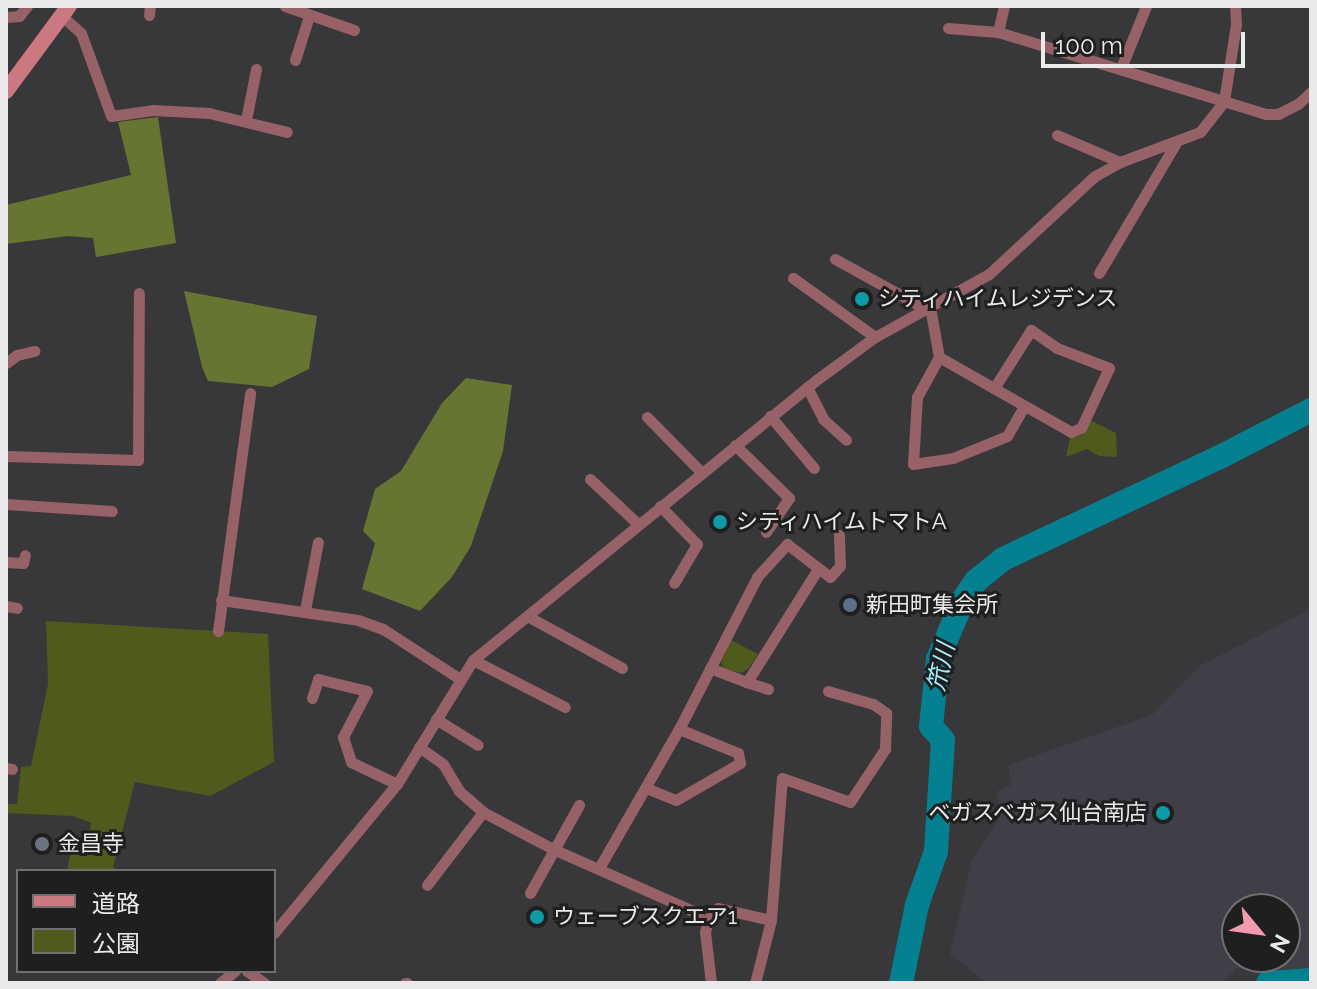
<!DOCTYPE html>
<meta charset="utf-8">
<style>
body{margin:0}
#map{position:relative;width:1317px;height:989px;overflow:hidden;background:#38373a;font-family:Raleway,"Noto Sans JP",sans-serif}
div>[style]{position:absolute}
.built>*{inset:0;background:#423e47}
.green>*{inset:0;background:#4e5b1c}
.forest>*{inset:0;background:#667531}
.river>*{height:24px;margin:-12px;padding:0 12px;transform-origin:12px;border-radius:12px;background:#048090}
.street>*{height:11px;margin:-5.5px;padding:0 5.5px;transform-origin:5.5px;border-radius:5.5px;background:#976267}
.secondary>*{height:16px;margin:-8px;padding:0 8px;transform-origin:8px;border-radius:8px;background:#cb7881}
.dots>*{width:22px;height:22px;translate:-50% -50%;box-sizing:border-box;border:4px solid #1f1f20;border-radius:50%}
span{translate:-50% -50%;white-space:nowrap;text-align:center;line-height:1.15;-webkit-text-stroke:6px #1f1f20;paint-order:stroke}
.poi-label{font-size:22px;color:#eaeaeb}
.left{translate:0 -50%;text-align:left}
.right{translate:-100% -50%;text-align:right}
.water-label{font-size:24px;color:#a7f1fe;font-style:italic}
.frame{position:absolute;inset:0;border:8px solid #eaeaeb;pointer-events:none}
.legend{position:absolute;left:16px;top:869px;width:260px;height:104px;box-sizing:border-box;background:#1f1f20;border:2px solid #707071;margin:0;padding:10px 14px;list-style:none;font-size:24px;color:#eaeaeb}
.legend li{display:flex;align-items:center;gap:16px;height:40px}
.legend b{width:40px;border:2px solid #707071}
.north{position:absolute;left:1221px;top:893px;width:80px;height:80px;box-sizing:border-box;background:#1f1f20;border:2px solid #707071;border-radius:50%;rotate:119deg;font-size:22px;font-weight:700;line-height:32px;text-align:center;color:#eaeaeb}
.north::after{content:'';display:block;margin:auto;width:28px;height:36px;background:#f29aaf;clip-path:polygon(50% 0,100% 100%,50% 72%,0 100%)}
.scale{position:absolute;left:1041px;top:32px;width:204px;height:36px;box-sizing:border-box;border:4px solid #eaeaeb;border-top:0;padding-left:10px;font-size:24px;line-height:28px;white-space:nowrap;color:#eaeaeb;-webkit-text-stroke:6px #1f1f20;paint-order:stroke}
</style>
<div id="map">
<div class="built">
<div style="clip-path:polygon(evenodd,1311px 609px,1311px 969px,1236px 968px,1223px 983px,987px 983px,950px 954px,972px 860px,1001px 815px,997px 791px,1011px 785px,1008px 765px,1152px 715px,1201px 665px,1311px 609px,1237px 909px,1285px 909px,1285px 957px,1237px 957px,1237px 909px)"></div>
</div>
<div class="green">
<div style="clip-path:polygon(1090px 420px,1116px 433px,1117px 457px,1099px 456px,1087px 449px,1066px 457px,1070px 438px,1083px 435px)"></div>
<div style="clip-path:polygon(46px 621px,268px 634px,274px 762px,210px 796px,135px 782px,113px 867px,119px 871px,67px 871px,72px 847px,87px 848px,91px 823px,73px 816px,6px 813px,6px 804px,17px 804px,21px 767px,31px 766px,48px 684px)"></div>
<div style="clip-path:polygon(731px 640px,758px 654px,748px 669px,740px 673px,724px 668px,721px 662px)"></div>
</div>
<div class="forest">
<div style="clip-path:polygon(158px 117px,176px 243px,96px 257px,93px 238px,68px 236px,6px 244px,6px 205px,131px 175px,118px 122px)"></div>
<div style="clip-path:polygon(184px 291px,317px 316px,309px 369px,272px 387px,208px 381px,202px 367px)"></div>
<div style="clip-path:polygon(466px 378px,512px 385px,503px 451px,471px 546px,452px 577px,420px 611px,362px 589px,375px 543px,363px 531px,375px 489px,401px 471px,442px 403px)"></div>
</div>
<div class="river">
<div style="left:901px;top:983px;width:80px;rotate:-78.4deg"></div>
<div style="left:917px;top:905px;width:57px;rotate:-70.6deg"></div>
<div style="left:936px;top:851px;width:111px;rotate:-86.4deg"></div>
<div style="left:943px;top:740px;width:18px;rotate:-131deg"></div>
<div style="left:931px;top:726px;width:67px;rotate:-84deg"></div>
<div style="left:938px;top:659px;width:64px;rotate:-67deg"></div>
<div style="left:963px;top:600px;width:23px;rotate:-56deg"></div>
<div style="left:976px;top:581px;width:35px;rotate:-39deg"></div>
<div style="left:1003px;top:559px;width:238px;rotate:-25.2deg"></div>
<div style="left:1218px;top:458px;width:105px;rotate:-27.3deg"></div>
<div style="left:1268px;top:983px;width:43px;rotate:-4deg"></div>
</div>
<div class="street">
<div style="left:285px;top:6px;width:73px;rotate:19.2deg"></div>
<div style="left:1004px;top:6px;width:27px;rotate:103deg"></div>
<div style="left:998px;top:32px;width:281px;rotate:17deg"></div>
<div style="left:1267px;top:114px;width:11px"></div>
<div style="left:1278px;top:114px;width:22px;rotate:-27deg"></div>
<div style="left:1298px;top:104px;width:18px;rotate:-43deg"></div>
<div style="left:149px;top:15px;width:9px;rotate:-84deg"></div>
<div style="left:62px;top:16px;width:25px;rotate:42deg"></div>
<div style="left:81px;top:33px;width:88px;rotate:70.1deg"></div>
<div style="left:111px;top:116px;width:42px;rotate:-8.1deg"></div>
<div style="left:153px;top:110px;width:56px;rotate:3.1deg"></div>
<div style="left:209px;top:113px;width:80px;rotate:13.7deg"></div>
<div style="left:6px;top:17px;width:13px;rotate:-4deg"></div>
<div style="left:19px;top:16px;width:13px;rotate:-51deg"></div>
<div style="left:948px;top:28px;width:50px;rotate:4.6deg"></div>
<div style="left:295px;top:60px;width:46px;rotate:-72.3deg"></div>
<div style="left:1121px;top:68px;width:67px;rotate:-68deg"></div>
<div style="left:246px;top:120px;width:52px;rotate:-78.9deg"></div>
<div style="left:1057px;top:135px;width:69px;rotate:23.2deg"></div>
<div style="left:835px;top:259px;width:104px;rotate:28.8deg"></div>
<div style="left:1099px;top:273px;width:151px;rotate:-59.4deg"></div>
<div style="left:793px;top:278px;width:101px;rotate:35.7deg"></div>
<div style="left:930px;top:307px;width:51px;rotate:79.8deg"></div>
<div style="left:939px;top:357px;width:152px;rotate:29.6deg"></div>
<div style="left:1071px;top:432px;width:11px;rotate:-22deg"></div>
<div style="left:1081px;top:428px;width:66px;rotate:-65deg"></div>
<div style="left:1109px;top:368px;width:56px;rotate:-159deg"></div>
<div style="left:1057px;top:348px;width:32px;rotate:-145deg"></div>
<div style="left:1031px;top:330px;width:69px;rotate:122.5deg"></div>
<div style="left:939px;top:357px;width:46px;rotate:118.8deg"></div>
<div style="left:917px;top:397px;width:67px;rotate:93.4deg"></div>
<div style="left:913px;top:464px;width:40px;rotate:-8.5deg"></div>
<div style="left:953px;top:458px;width:58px;rotate:-22.2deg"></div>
<div style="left:1007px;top:436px;width:34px;rotate:-60deg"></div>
<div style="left:6px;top:363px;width:14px;rotate:-36deg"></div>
<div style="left:17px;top:355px;width:18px;rotate:-13deg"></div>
<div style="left:807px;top:387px;width:36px;rotate:63deg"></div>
<div style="left:823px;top:419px;width:31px;rotate:42deg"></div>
<div style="left:770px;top:416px;width:68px;rotate:49.8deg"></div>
<div style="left:647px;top:417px;width:78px;rotate:45.5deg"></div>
<div style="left:735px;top:445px;width:76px;rotate:44.5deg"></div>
<div style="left:789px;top:498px;width:41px;rotate:124.1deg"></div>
<div style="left:6px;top:456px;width:132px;rotate:1.7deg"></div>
<div style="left:138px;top:460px;width:167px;rotate:-89.7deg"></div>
<div style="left:590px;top:479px;width:66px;rotate:43.2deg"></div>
<div style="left:6px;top:504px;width:106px;rotate:3.8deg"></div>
<div style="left:660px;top:506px;width:53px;rotate:45.8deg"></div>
<div style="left:697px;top:544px;width:45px;rotate:120.5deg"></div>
<div style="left:6px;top:562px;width:17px;rotate:3deg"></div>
<div style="left:23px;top:563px;width:8px;rotate:-76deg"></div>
<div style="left:221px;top:600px;width:138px;rotate:8.3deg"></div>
<div style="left:358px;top:620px;width:27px;rotate:20deg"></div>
<div style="left:383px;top:629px;width:92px;rotate:33deg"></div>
<div style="left:6px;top:606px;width:11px;rotate:10deg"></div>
<div style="left:305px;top:610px;width:69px;rotate:-79.2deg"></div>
<div style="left:529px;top:617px;width:106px;rotate:28.7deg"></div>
<div style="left:218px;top:631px;width:240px;rotate:-82.3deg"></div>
<div style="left:473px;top:660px;width:103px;rotate:27.1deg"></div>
<div style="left:710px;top:668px;width:40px;rotate:21deg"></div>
<div style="left:768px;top:689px;width:22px;rotate:-162deg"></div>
<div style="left:747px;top:682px;width:133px;rotate:-57.9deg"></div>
<div style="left:312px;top:698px;width:20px;rotate:-72deg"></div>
<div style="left:318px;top:679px;width:50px;rotate:13.8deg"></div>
<div style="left:367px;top:691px;width:52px;rotate:117.6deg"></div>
<div style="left:343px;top:737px;width:26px;rotate:72deg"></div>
<div style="left:351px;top:762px;width:51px;rotate:25.6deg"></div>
<div style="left:436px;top:719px;width:49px;rotate:31.8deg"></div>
<div style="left:419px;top:747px;width:29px;rotate:35deg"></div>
<div style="left:443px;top:764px;width:31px;rotate:59deg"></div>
<div style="left:459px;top:791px;width:32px;rotate:41deg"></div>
<div style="left:483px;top:812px;width:79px;rotate:27.9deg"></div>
<div style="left:553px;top:849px;width:171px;rotate:23.9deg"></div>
<div style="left:6px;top:768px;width:6px;rotate:9deg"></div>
<div style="left:646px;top:788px;width:32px;rotate:22deg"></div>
<div style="left:676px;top:800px;width:74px;rotate:-30deg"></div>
<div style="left:740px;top:763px;width:10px;rotate:-101deg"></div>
<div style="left:738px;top:753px;width:64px;rotate:-157.9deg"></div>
<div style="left:599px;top:868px;width:160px;rotate:-60.1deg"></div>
<div style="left:679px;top:729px;width:171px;rotate:-62.8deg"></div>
<div style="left:757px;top:577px;width:45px;rotate:-47.7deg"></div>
<div style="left:787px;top:544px;width:54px;rotate:37.5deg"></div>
<div style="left:830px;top:577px;width:15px;rotate:-48deg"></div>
<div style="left:840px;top:566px;width:31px;rotate:-92deg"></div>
<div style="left:427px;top:885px;width:92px;rotate:-52.5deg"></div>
<div style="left:530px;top:893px;width:101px;rotate:-60.9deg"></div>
<div style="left:274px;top:933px;width:193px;rotate:-50.5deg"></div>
<div style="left:397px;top:784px;width:145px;rotate:-58.5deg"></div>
<div style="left:473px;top:660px;width:441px;rotate:-39.2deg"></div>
<div style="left:815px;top:381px;width:74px;rotate:-36.3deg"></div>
<div style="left:875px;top:337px;width:130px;rotate:-28.9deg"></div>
<div style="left:989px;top:274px;width:144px;rotate:-42.8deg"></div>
<div style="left:1095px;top:176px;width:29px;rotate:-29deg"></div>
<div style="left:1120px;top:162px;width:85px;rotate:-20.6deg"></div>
<div style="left:1200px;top:132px;width:39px;rotate:-52deg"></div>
<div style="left:1224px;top:101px;width:78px;rotate:-81.1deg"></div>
<div style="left:1236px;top:24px;width:18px;rotate:-93deg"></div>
<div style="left:247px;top:971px;width:21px;rotate:35deg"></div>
<div style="left:220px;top:983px;width:19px;rotate:-39deg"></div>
<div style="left:405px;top:983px;width:2px"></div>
<div style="left:711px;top:983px;width:51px;rotate:-96.7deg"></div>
<div style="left:705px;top:932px;width:15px;rotate:-74deg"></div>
<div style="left:709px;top:918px;width:13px;rotate:-48deg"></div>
<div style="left:718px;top:908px;width:54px;rotate:12.8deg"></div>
<div style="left:755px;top:983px;width:65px;rotate:-75.7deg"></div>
<div style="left:771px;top:920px;width:142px;rotate:-85.6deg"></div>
<div style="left:782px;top:778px;width:72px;rotate:19.4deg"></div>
<div style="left:850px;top:802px;width:64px;rotate:-56.6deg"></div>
<div style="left:885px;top:749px;width:36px;rotate:-88deg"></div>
<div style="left:886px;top:713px;width:16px;rotate:-145deg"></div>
<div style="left:873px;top:704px;width:47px;rotate:-163.9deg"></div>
</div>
<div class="secondary">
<div style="left:6px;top:91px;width:106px;rotate:-53.5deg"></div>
</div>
<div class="dots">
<div style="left:862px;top:299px;background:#0f9aa8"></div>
<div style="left:720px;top:522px;background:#0f9aa8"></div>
<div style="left:850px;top:605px;background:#5c6f8a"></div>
<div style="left:1163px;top:813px;background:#0f9aa8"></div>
<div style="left:42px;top:844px;background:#6b7280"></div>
<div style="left:537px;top:917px;background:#0f9aa8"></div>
</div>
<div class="poi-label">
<span class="left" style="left:878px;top:299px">シティハイムレジデンス</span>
<span class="left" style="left:736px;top:522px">シティハイムトマトA</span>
<span class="left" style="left:866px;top:605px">新田町集会所</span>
<span class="right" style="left:1147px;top:813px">ベガスベガス仙台南店</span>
<span class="left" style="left:58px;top:844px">金昌寺</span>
<span class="left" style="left:553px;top:917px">ウェーブスクエア1</span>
</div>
<div class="water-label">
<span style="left:941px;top:667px;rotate:-77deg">笊川</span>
</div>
<div class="frame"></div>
<ul class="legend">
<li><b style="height:10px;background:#cb7881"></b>道路</li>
<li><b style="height:22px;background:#4e5b1c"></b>公園</li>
</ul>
<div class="north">N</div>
<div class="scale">100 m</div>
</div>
